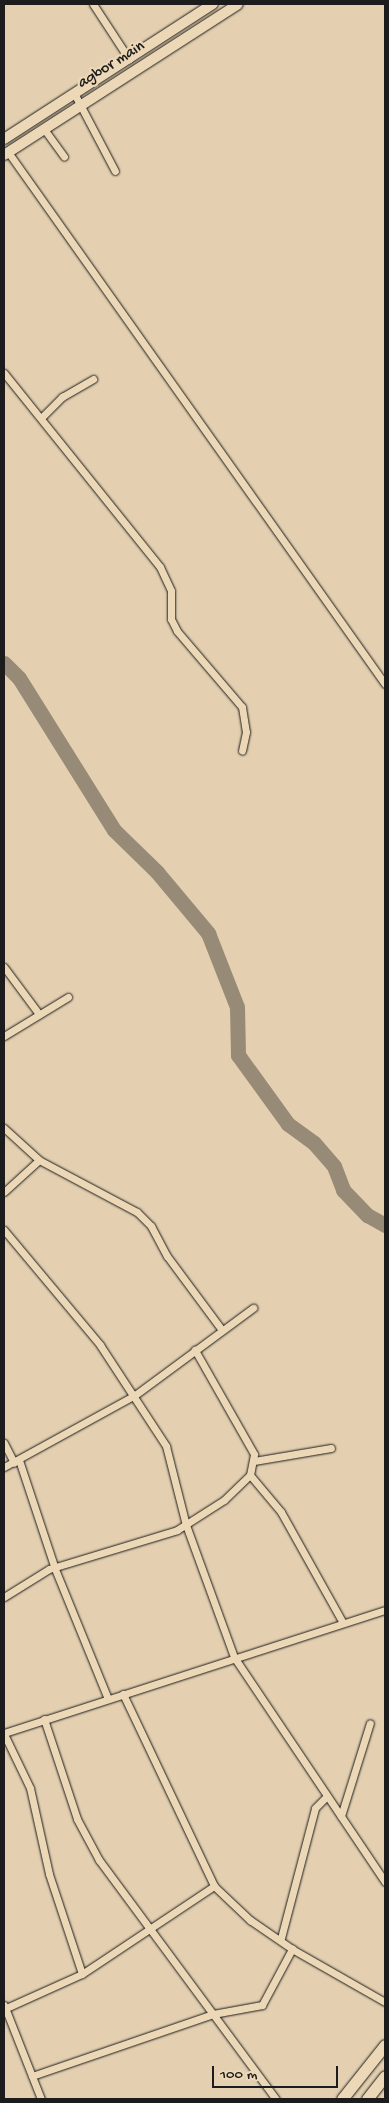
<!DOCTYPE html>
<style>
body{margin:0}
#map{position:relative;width:389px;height:2103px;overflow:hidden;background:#e4d0b0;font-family:"Gochi Hand",sans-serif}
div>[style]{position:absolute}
.river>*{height:15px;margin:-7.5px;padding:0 7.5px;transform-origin:7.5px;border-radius:7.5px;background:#978b77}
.roads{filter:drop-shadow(0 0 1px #1c1c1c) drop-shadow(0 0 1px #1c1c1c)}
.minor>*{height:7px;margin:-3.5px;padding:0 3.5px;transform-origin:3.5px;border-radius:3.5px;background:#ecd8b6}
.secondary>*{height:10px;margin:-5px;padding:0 5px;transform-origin:5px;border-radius:5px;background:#ecd8b6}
.trunk>*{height:11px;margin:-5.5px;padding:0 5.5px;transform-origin:5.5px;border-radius:5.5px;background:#ecd8b6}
span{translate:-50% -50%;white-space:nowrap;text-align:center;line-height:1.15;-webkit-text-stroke:4.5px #ecd8b6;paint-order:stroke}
.street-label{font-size:16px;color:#1c1c1c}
.frame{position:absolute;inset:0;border:5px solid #1c1c1c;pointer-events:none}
.scale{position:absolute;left:212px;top:2066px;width:126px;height:22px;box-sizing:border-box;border:2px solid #1c1c1c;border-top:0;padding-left:6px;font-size:15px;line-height:18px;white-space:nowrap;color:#1c1c1c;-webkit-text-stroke:4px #ecd8b6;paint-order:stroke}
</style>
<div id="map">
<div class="river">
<div style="left:4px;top:663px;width:21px;rotate:45deg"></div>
<div style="left:19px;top:678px;width:179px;rotate:58deg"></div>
<div style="left:114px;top:830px;width:60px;rotate:44.3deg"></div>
<div style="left:157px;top:872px;width:80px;rotate:50.1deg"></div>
<div style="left:208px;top:933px;width:79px;rotate:68.6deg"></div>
<div style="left:237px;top:1007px;width:48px;rotate:88.8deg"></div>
<div style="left:238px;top:1055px;width:85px;rotate:54.1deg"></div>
<div style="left:288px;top:1124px;width:32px;rotate:36deg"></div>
<div style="left:314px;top:1143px;width:30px;rotate:49deg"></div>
<div style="left:334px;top:1166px;width:26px;rotate:69deg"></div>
<div style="left:343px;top:1190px;width:35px;rotate:46deg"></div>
<div style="left:367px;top:1215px;width:21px;rotate:29deg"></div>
</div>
<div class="roads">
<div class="minor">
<div style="left:93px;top:4px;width:66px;rotate:56.8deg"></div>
<div style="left:74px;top:93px;width:88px;rotate:62.3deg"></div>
<div style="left:44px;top:129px;width:34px;rotate:54deg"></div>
<div style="left:8px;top:152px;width:652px;rotate:54.68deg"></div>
<div style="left:4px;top:373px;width:249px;rotate:51.2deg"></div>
<div style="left:160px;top:567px;width:26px;rotate:65deg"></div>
<div style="left:171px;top:591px;width:28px;rotate:90deg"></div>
<div style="left:171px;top:619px;width:13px;rotate:63deg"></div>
<div style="left:177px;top:631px;width:100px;rotate:49.5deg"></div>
<div style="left:242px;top:707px;width:25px;rotate:81deg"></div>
<div style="left:246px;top:732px;width:19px;rotate:102deg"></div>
<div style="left:41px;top:418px;width:30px;rotate:-45deg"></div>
<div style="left:62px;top:397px;width:36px;rotate:-30deg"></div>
<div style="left:4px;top:967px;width:59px;rotate:53.3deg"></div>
<div style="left:4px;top:1036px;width:75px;rotate:-31.4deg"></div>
<div style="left:4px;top:1128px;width:47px;rotate:42.4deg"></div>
<div style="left:39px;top:1160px;width:111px;rotate:28deg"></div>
<div style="left:137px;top:1212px;width:20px;rotate:45deg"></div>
<div style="left:151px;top:1226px;width:34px;rotate:62deg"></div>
<div style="left:167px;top:1256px;width:92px;rotate:53.4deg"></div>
<div style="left:4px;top:1192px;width:47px;rotate:-42.4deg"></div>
<div style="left:4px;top:1230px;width:150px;rotate:50.1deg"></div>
<div style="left:100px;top:1345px;width:121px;rotate:56.8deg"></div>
<div style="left:166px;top:1446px;width:81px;rotate:75.8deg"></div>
<div style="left:186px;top:1525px;width:140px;rotate:70deg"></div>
<div style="left:234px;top:1657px;width:271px;rotate:56.1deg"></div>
<div style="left:4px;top:1443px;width:22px;rotate:63deg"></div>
<div style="left:19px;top:1460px;width:115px;rotate:71.7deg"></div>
<div style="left:55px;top:1569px;width:140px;rotate:67.8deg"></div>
<div style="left:254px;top:1461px;width:78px;rotate:-9.6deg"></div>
<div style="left:4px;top:1467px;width:149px;rotate:-28.8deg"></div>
<div style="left:135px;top:1395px;width:147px;rotate:-36.4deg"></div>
<div style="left:250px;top:1475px;width:48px;rotate:50deg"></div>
<div style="left:281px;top:1512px;width:127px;rotate:60.8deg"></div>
<div style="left:4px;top:1597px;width:53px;rotate:-31.9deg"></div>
<div style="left:49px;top:1569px;width:134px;rotate:-16.9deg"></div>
<div style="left:177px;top:1530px;width:56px;rotate:-32.6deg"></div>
<div style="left:224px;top:1500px;width:36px;rotate:-44deg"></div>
<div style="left:250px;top:1475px;width:21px;rotate:-79deg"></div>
<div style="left:254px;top:1454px;width:120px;rotate:-119.6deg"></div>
<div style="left:123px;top:1694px;width:212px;rotate:64.6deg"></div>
<div style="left:214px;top:1886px;width:50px;rotate:43.4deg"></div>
<div style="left:250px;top:1920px;width:51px;rotate:34.6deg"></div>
<div style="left:292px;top:1949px;width:107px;rotate:29.7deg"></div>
<div style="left:44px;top:1719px;width:105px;rotate:71.7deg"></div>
<div style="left:77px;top:1819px;width:47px;rotate:61.8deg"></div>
<div style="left:99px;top:1860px;width:297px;rotate:53.5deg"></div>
<div style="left:4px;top:1733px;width:400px;rotate:-17.9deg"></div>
<div style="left:4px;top:1734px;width:60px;rotate:64.3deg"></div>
<div style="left:30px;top:1788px;width:88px;rotate:77.5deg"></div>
<div style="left:49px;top:1874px;width:105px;rotate:71.7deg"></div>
<div style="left:341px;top:1816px;width:97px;rotate:-72.7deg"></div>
<div style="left:281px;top:1938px;width:134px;rotate:-75.3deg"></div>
<div style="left:315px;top:1808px;width:17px;rotate:-45deg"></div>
<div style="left:4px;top:2005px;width:101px;rotate:68.5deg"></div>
<div style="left:4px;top:2009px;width:85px;rotate:-24.2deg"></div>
<div style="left:82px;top:1974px;width:159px;rotate:-33.7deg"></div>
<div style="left:32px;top:2076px;width:191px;rotate:-18.9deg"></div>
<div style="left:213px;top:2014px;width:50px;rotate:-10.4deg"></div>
<div style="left:262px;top:2005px;width:64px;rotate:-61.8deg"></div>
</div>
<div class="secondary">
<div style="left:4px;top:139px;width:249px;rotate:-32.9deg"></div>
<div style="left:4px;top:155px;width:278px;rotate:-32.8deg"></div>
</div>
<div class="trunk">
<div style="left:342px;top:2099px;width:69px;rotate:-51.5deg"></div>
<div style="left:367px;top:2099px;width:29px;rotate:-52deg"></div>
</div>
</div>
<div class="street-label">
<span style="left:112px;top:66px;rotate:-32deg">agbor main</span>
</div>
<div class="frame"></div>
<div class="scale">100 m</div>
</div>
